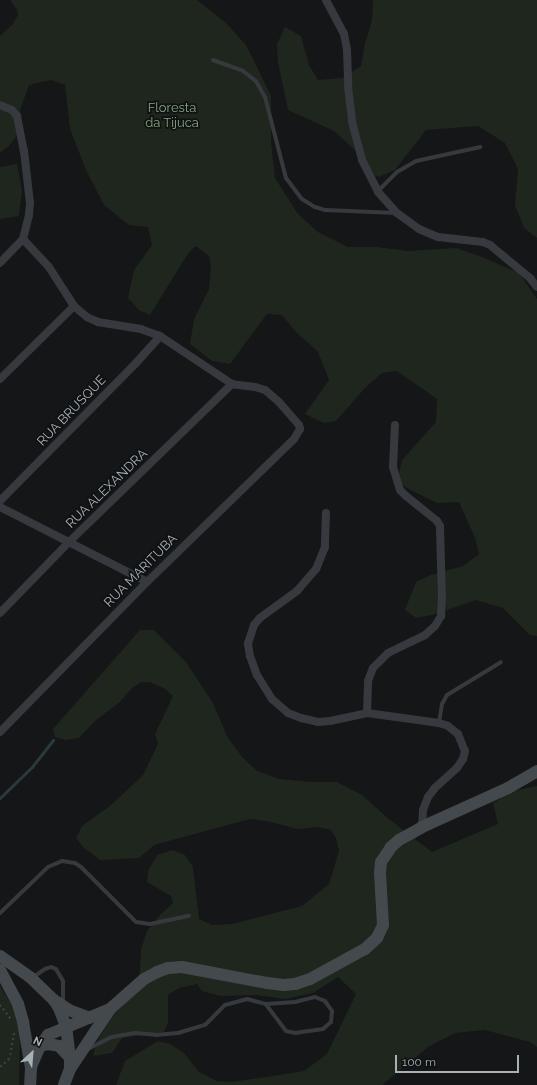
<!DOCTYPE html>
<style>
body{margin:0}
#map{position:relative;width:537px;height:1085px;overflow:hidden;background:#151617;font-family:Raleway,sans-serif}
div>[style]{position:absolute}
.green>*{inset:0;background:#1e261d}
.stream>*{height:2.5px;margin:-1.25px;padding:0 1.25px;transform-origin:1.25px;border-radius:1.25px;background:#2a3a3c}
.path>*{height:1.5px;margin-top:-0.75px;transform-origin:0;background:repeating-linear-gradient(90deg,#3c4044 0 2px,transparent 0 5px)}
.lane>*{height:4px;margin:-2px;padding:0 2px;transform-origin:2px;border-radius:2px;background:#36393d}
.street>*{height:8px;margin:-4px;padding:0 4px;transform-origin:4px;border-radius:4px;background:#36393d}
.secondary>*{height:12px;margin:-6px;padding:0 6px;transform-origin:6px;border-radius:6px;background:#44494d}
span{translate:-50% -50%;white-space:nowrap;text-align:center;line-height:1.15;-webkit-text-stroke:3.5px #101112;paint-order:stroke}
.park-label{font-size:13px;color:#85a57c}
.street-label{font-size:13px;color:#a6b1b8}
.north{position:absolute;left:12px;top:1033px;width:40px;height:40px;-webkit-text-stroke:3px #101112;paint-order:stroke;rotate:26deg;font-size:11px;font-weight:700;line-height:16px;text-align:center;color:#a6b1b8}
.north::after{content:'';display:block;margin:auto;width:14px;height:18px;background:#a6b1b8;clip-path:polygon(50% 0,100% 100%,50% 72%,0 100%)}
.scale{position:absolute;left:395px;top:1055px;width:124px;height:18px;box-sizing:border-box;border:2px solid #a6b1b8;border-top:0;padding-left:5px;font-size:12px;line-height:14px;white-space:nowrap;color:#a6b1b8;-webkit-text-stroke:3px #101112;paint-order:stroke}
</style>
<div id="map">
<div class="green">
<div style="clip-path:polygon(10px 0,197px 0,225px 22px,246px 45px,257px 67px,271px 96px,271px 142px,275px 178px,298px 214px,318px 232px,348px 247px,377px 247px,408px 251px,456px 248px,482px 257px,519px 273px,537px 299px,537px 636px,530px 635px,503px 608px,476px 600px,432px 615px,416px 618px,405px 610px,416px 582px,431px 575px,463px 566px,479px 554px,475px 538px,459px 502px,437px 503px,405px 487px,398px 478px,402px 460px,436px 422px,437px 399px,397px 371px,382px 373px,366px 387px,336px 421px,324px 423px,305px 414px,329px 380px,318px 352px,296px 332px,282px 315px,267px 314px,230px 364px,212px 361px,190px 344px,194px 319px,209px 289px,211px 267px,209px 256px,196px 246px,189px 252px,150px 315px,139px 310px,128px 298px,134px 270px,152px 245px,148px 227px,129px 225px,104px 205px,86px 170px,70px 129px,65px 85px,51px 80px,29px 85px,20px 110px,22px 123px,15px 138px,8px 147px,0 153px,0 36px,12px 25px,18px 15px,17px 10px)"></div>
<div style="clip-path:polygon(373px 0,537px 0,537px 238px,524px 228px,515px 205px,518px 169px,505px 143px,478px 126px,426px 130px,395px 170px,379px 177px,371px 174px,354px 149px,334px 131px,288px 110px,278px 63px,277px 44px,285px 27px,301px 36px,309px 65px,318px 80px,342px 78px,361px 66px,365px 43px,372px 20px)"></div>
<div style="clip-path:polygon(17px 164px,22px 191px,19px 216px,0 219px,0 167px)"></div>
<div style="clip-path:polygon(140px 630px,154px 630px,186px 662px,213px 703px,227px 736px,242px 757px,257px 771px,280px 779px,310px 782px,337px 782px,362px 795px,389px 819px,432px 852px,498px 824px,493px 803px,513px 791px,537px 786px,537px 1047px,530px 1042px,485px 1030px,455px 1033px,428px 1047px,382px 1085px,116px 1085px,125px 1061px,158px 1041px,170px 1044px,184px 1053px,199px 1072px,217px 1081px,232px 1082px,304px 1071px,327px 1054px,356px 994px,338px 977px,313px 993px,285px 999px,256px 995px,221px 996px,202px 991px,197px 984px,179px 988px,168px 995px,168px 1023px,164px 1032px,122px 1038px,112px 1053px,93px 1056px,96px 1043px,111px 1017px,139px 990px,141px 949px,145px 937px,148px 930px,161px 914px,173px 903px,171px 896px,147px 882px,148px 871px,157px 855px,173px 850px,185px 855px,193px 867px,199px 919px,212px 925px,232px 924px,302px 906px,329px 884px,339px 851px,336px 838px,331px 830px,318px 827px,297px 829px,271px 822px,250px 819px,154px 845px,139px 858px,100px 860px,84px 848px,76px 838px,82px 826px,111px 805px,143px 775px,158px 744px,155px 734px,173px 696px,165px 689px,150px 682px,142px 682px,132px 688px,120px 702px,96px 720px,79px 738px,65px 740px,55px 737px,53px 729px)"></div>
<div style="clip-path:polygon(0 986px,14px 1008px,20px 1036px,19px 1085px,0 1085px)"></div>
</div>
<div class="stream">
<div style="left:0;top:798px;width:45px;rotate:-44.1deg"></div>
<div style="left:32px;top:767px;width:34px;rotate:-52deg"></div>
</div>
<div class="path">
<div style="left:0;top:1005px;width:18px;rotate:52deg"></div>
<div style="left:0;top:1067px;width:11px;rotate:-41deg"></div>
<div style="left:8px;top:1060px;width:5px;rotate:-68deg"></div>
<div style="left:10px;top:1055px;width:23px;rotate:-80deg"></div>
</div>
<div class="lane">
<div style="left:213px;top:60px;width:32px;rotate:20deg"></div>
<div style="left:243px;top:71px;width:16px;rotate:38deg"></div>
<div style="left:256px;top:81px;width:18px;rotate:61deg"></div>
<div style="left:265px;top:97px;width:84px;rotate:75.5deg"></div>
<div style="left:286px;top:178px;width:26px;rotate:53deg"></div>
<div style="left:302px;top:199px;width:15px;rotate:32deg"></div>
<div style="left:315px;top:207px;width:10px;rotate:17deg"></div>
<div style="left:325px;top:210px;width:72px;rotate:2.4deg"></div>
<div style="left:378px;top:191px;width:27px;rotate:-45deg"></div>
<div style="left:397px;top:172px;width:22px;rotate:-30deg"></div>
<div style="left:416px;top:161px;width:66px;rotate:-12.3deg"></div>
<div style="left:439px;top:723px;width:19px;rotate:-81deg"></div>
<div style="left:442px;top:704px;width:10px;rotate:-61deg"></div>
<div style="left:447px;top:695px;width:63px;rotate:-31.4deg"></div>
<div style="left:0;top:913px;width:66px;rotate:-43.8deg"></div>
<div style="left:48px;top:867px;width:15px;rotate:-23deg"></div>
<div style="left:62px;top:861px;width:13px;rotate:9deg"></div>
<div style="left:75px;top:863px;width:7px;rotate:34deg"></div>
<div style="left:81px;top:867px;width:78px;rotate:45deg"></div>
<div style="left:136px;top:922px;width:14px;rotate:8deg"></div>
<div style="left:150px;top:924px;width:40px;rotate:-12deg"></div>
<div style="left:32px;top:978px;width:16px;rotate:-35deg"></div>
<div style="left:45px;top:969px;width:6px;rotate:-18deg"></div>
<div style="left:51px;top:967px;width:5px;rotate:22deg"></div>
<div style="left:56px;top:969px;width:14px;rotate:60deg"></div>
<div style="left:63px;top:981px;width:23px;rotate:90deg"></div>
<div style="left:88px;top:1049px;width:27px;rotate:-27deg"></div>
<div style="left:112px;top:1037px;width:23px;rotate:-10deg"></div>
<div style="left:135px;top:1033px;width:21px;rotate:5deg"></div>
<div style="left:156px;top:1035px;width:22px;rotate:-5deg"></div>
<div style="left:178px;top:1033px;width:28px;rotate:-17deg"></div>
<div style="left:205px;top:1025px;width:28px;rotate:-45deg"></div>
<div style="left:225px;top:1005px;width:23px;rotate:-15deg"></div>
<div style="left:247px;top:999px;width:20px;rotate:15deg"></div>
<div style="left:266px;top:1004px;width:29px;rotate:-4deg"></div>
<div style="left:295px;top:1002px;width:21px;rotate:-14deg"></div>
<div style="left:315px;top:997px;width:11px;rotate:22deg"></div>
<div style="left:325px;top:1001px;width:12px;rotate:55deg"></div>
<div style="left:332px;top:1011px;width:11px;rotate:95deg"></div>
<div style="left:331px;top:1022px;width:11px;rotate:139deg"></div>
<div style="left:323px;top:1029px;width:27px;rotate:172deg"></div>
<div style="left:296px;top:1033px;width:10px;rotate:-169deg"></div>
<div style="left:286px;top:1031px;width:34px;rotate:-127deg"></div>
</div>
<div class="street">
<div style="left:326px;top:0;width:38px;rotate:62deg"></div>
<div style="left:344px;top:34px;width:16px;rotate:79deg"></div>
<div style="left:347px;top:50px;width:37px;rotate:88deg"></div>
<div style="left:348px;top:87px;width:35px;rotate:83deg"></div>
<div style="left:352px;top:122px;width:39px;rotate:75deg"></div>
<div style="left:362px;top:160px;width:36px;rotate:63deg"></div>
<div style="left:378px;top:192px;width:28px;rotate:48deg"></div>
<div style="left:397px;top:213px;width:27px;rotate:36deg"></div>
<div style="left:419px;top:229px;width:21px;rotate:23deg"></div>
<div style="left:438px;top:237px;width:45px;rotate:6.3deg"></div>
<div style="left:483px;top:242px;width:8px;rotate:23deg"></div>
<div style="left:490px;top:245px;width:52px;rotate:39.5deg"></div>
<div style="left:530px;top:278px;width:11px;rotate:52deg"></div>
<div style="left:0;top:105px;width:13px;rotate:23deg"></div>
<div style="left:12px;top:110px;width:8px;rotate:50deg"></div>
<div style="left:17px;top:116px;width:36px;rotate:79deg"></div>
<div style="left:24px;top:151px;width:52px;rotate:83.4deg"></div>
<div style="left:30px;top:203px;width:12px;rotate:95deg"></div>
<div style="left:29px;top:215px;width:25px;rotate:104deg"></div>
<div style="left:23px;top:239px;width:33px;rotate:134deg"></div>
<div style="left:0;top:379px;width:104px;rotate:-44.6deg"></div>
<div style="left:0;top:501px;width:194px;rotate:-45.4deg"></div>
<div style="left:136px;top:363px;width:36px;rotate:-48deg"></div>
<div style="left:0;top:507px;width:165px;rotate:27deg"></div>
<div style="left:326px;top:513px;width:34px;rotate:92deg"></div>
<div style="left:325px;top:547px;width:24px;rotate:112deg"></div>
<div style="left:316px;top:569px;width:29px;rotate:131deg"></div>
<div style="left:297px;top:591px;width:46px;rotate:143.9deg"></div>
<div style="left:260px;top:618px;width:9px;rotate:131deg"></div>
<div style="left:254px;top:625px;width:20px;rotate:108deg"></div>
<div style="left:248px;top:644px;width:12px;rotate:81deg"></div>
<div style="left:250px;top:656px;width:20px;rotate:70deg"></div>
<div style="left:257px;top:675px;width:28px;rotate:58deg"></div>
<div style="left:272px;top:699px;width:21px;rotate:41deg"></div>
<div style="left:288px;top:713px;width:14px;rotate:21deg"></div>
<div style="left:301px;top:718px;width:17px;rotate:13deg"></div>
<div style="left:318px;top:722px;width:12px;rotate:-5deg"></div>
<div style="left:330px;top:721px;width:38px;rotate:-12deg"></div>
<div style="left:367px;top:713px;width:73px;rotate:7.9deg"></div>
<div style="left:439px;top:723px;width:9px;rotate:18deg"></div>
<div style="left:448px;top:726px;width:13px;rotate:39deg"></div>
<div style="left:458px;top:734px;width:18px;rotate:68deg"></div>
<div style="left:465px;top:751px;width:8px;rotate:104deg"></div>
<div style="left:463px;top:759px;width:11px;rotate:124deg"></div>
<div style="left:457px;top:768px;width:30px;rotate:138deg"></div>
<div style="left:435px;top:788px;width:11px;rotate:128deg"></div>
<div style="left:428px;top:797px;width:14px;rotate:111deg"></div>
<div style="left:423px;top:810px;width:17px;rotate:93deg"></div>
<div style="left:0;top:613px;width:100px;rotate:-45.8deg"></div>
<div style="left:70px;top:541px;width:226px;rotate:-44.1deg"></div>
<div style="left:367px;top:713px;width:32px;rotate:-88deg"></div>
<div style="left:368px;top:681px;width:14px;rotate:-69deg"></div>
<div style="left:373px;top:668px;width:21px;rotate:-45deg"></div>
<div style="left:388px;top:653px;width:41px;rotate:-25.9deg"></div>
<div style="left:425px;top:635px;width:13px;rotate:-42deg"></div>
<div style="left:435px;top:626px;width:12px;rotate:-59deg"></div>
<div style="left:441px;top:616px;width:17px;rotate:-87deg"></div>
<div style="left:442px;top:599px;width:73px;rotate:-91.6deg"></div>
<div style="left:440px;top:526px;width:6px;rotate:-121deg"></div>
<div style="left:437px;top:521px;width:40px;rotate:-141deg"></div>
<div style="left:406px;top:496px;width:8px;rotate:-135deg"></div>
<div style="left:400px;top:490px;width:24px;rotate:-107deg"></div>
<div style="left:393px;top:467px;width:42px;rotate:-87.3deg"></div>
<div style="left:0;top:732px;width:210px;rotate:-45.6deg"></div>
<div style="left:147px;top:582px;width:205px;rotate:-44.2deg"></div>
<div style="left:294px;top:439px;width:12px;rotate:-59deg"></div>
<div style="left:300px;top:429px;width:4px;rotate:-104deg"></div>
<div style="left:299px;top:425px;width:30px;rotate:-131deg"></div>
<div style="left:279px;top:402px;width:18px;rotate:-139deg"></div>
<div style="left:265px;top:390px;width:10px;rotate:-163deg"></div>
<div style="left:255px;top:387px;width:23px;rotate:-173deg"></div>
<div style="left:232px;top:384px;width:87px;rotate:-146.3deg"></div>
<div style="left:160px;top:336px;width:20px;rotate:-160deg"></div>
<div style="left:141px;top:329px;width:44px;rotate:-170.8deg"></div>
<div style="left:98px;top:322px;width:12px;rotate:-156deg"></div>
<div style="left:87px;top:317px;width:17px;rotate:-140deg"></div>
<div style="left:74px;top:306px;width:46px;rotate:-122.7deg"></div>
<div style="left:49px;top:267px;width:38px;rotate:-133deg"></div>
</div>
<div class="secondary">
<div style="left:0;top:956px;width:38px;rotate:35deg"></div>
<div style="left:31px;top:978px;width:32px;rotate:44deg"></div>
<div style="left:54px;top:1000px;width:9px;rotate:58deg"></div>
<div style="left:59px;top:1008px;width:19px;rotate:69deg"></div>
<div style="left:66px;top:1026px;width:32px;rotate:83deg"></div>
<div style="left:70px;top:1058px;width:11px;rotate:90deg"></div>
<div style="left:70px;top:1069px;width:17px;rotate:111deg"></div>
<div style="left:0;top:970px;width:38px;rotate:62deg"></div>
<div style="left:18px;top:1004px;width:19px;rotate:74deg"></div>
<div style="left:23px;top:1022px;width:47px;rotate:80.1deg"></div>
<div style="left:31px;top:1068px;width:17px;rotate:93deg"></div>
<div style="left:57px;top:1002px;width:14px;rotate:34deg"></div>
<div style="left:69px;top:1010px;width:22px;rotate:21deg"></div>
<div style="left:40px;top:1046px;width:8px;rotate:-14deg"></div>
<div style="left:48px;top:1044px;width:11px;rotate:10deg"></div>
<div style="left:59px;top:1046px;width:16px;rotate:47deg"></div>
<div style="left:31px;top:1067px;width:23px;rotate:-67deg"></div>
<div style="left:40px;top:1046px;width:14px;rotate:-54deg"></div>
<div style="left:48px;top:1035px;width:67px;rotate:-22.8deg"></div>
<div style="left:70px;top:1069px;width:72px;rotate:-56.3deg"></div>
<div style="left:110px;top:1009px;width:45px;rotate:-41.4deg"></div>
<div style="left:144px;top:979px;width:15px;rotate:-28deg"></div>
<div style="left:157px;top:972px;width:12px;rotate:-20deg"></div>
<div style="left:168px;top:968px;width:14px;rotate:-4deg"></div>
<div style="left:182px;top:967px;width:86px;rotate:10.7deg"></div>
<div style="left:267px;top:983px;width:17px;rotate:7deg"></div>
<div style="left:284px;top:985px;width:11px;rotate:-5deg"></div>
<div style="left:295px;top:984px;width:16px;rotate:-18deg"></div>
<div style="left:310px;top:979px;width:63px;rotate:-28.6deg"></div>
<div style="left:365px;top:949px;width:16px;rotate:-43deg"></div>
<div style="left:377px;top:938px;width:14px;rotate:-65deg"></div>
<div style="left:383px;top:925px;width:52px;rotate:-93.3deg"></div>
<div style="left:380px;top:873px;width:11px;rotate:-85deg"></div>
<div style="left:381px;top:862px;width:18px;rotate:-56deg"></div>
<div style="left:391px;top:847px;width:11px;rotate:-41deg"></div>
<div style="left:399px;top:840px;width:26px;rotate:-29deg"></div>
<div style="left:422px;top:827px;width:94px;rotate:-24.4deg"></div>
<div style="left:508px;top:788px;width:34px;rotate:-30deg"></div>
</div>
<div class="park-label">
<span style="left:172px;top:116px">Floresta<br>da Tijuca</span>
</div>
<div class="street-label">
<span style="left:72px;top:411px;rotate:-46deg">RUA BRUSQUE</span>
<span style="left:107px;top:489px;rotate:-44deg">RUA ALEXANDRA</span>
<span style="left:141px;top:571px;rotate:-45deg">RUA MARITUBA</span>
</div>
<div class="north">N</div>
<div class="scale">100 m</div>
</div>
